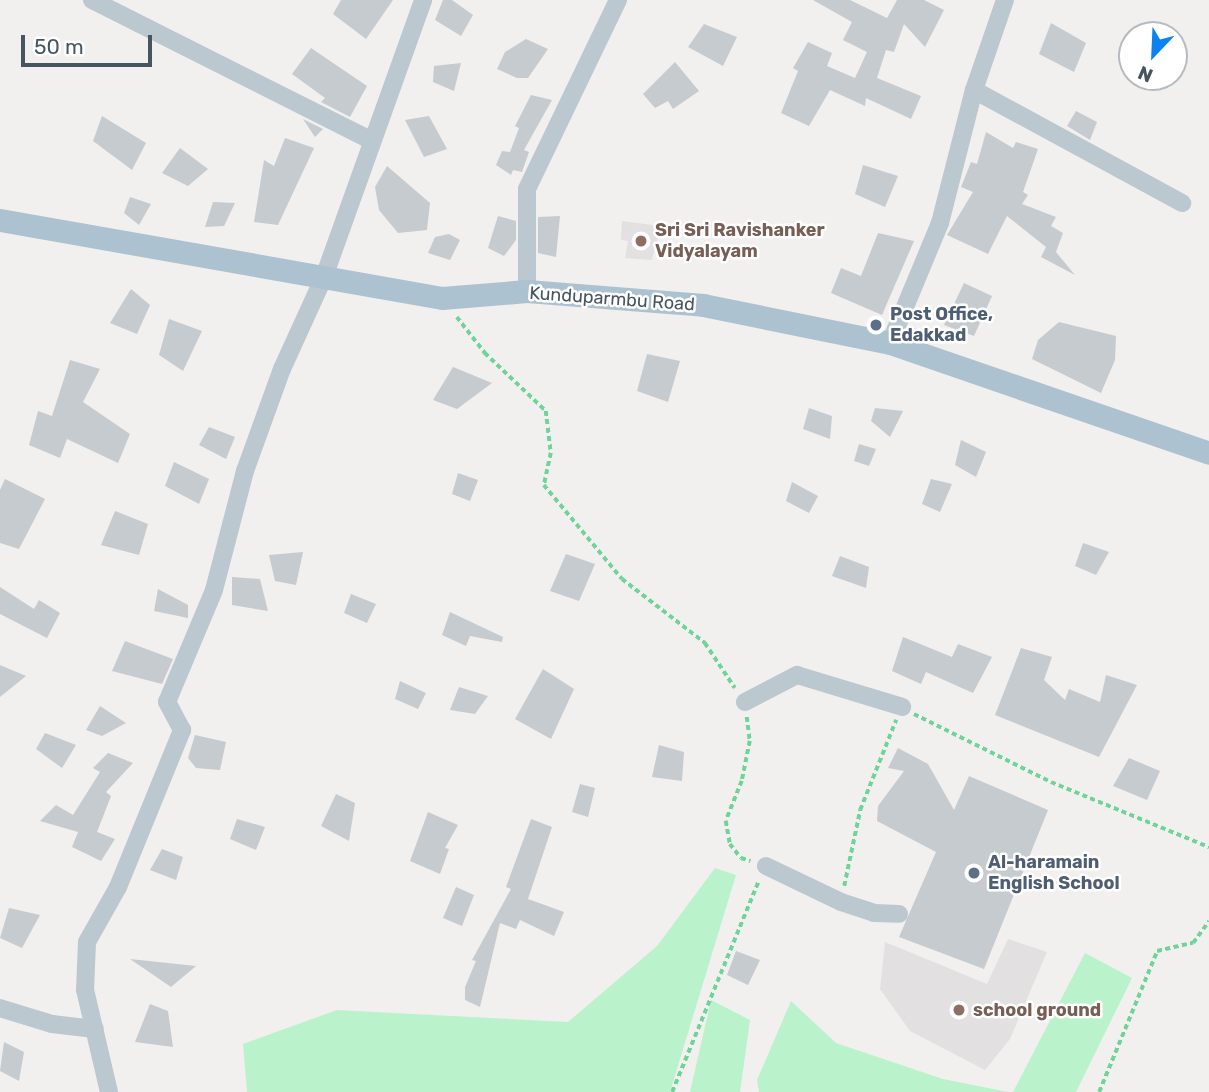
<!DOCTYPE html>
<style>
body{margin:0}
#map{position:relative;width:1209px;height:1092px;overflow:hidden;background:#f2efef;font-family:Rubik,sans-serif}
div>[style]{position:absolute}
.education>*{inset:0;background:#e3e0e1}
.green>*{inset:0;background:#baf3cb}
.building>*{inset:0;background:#c6cbcf}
.path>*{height:3.5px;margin-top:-1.75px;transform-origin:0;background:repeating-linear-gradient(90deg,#6fd499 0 5px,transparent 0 8.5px)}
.minor>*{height:18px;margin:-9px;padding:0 9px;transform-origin:9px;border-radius:9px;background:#bcc8cf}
.major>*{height:23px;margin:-11.5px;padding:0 11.5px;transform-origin:11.5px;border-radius:11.5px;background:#adc2d0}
.dots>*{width:19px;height:19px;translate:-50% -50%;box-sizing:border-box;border:4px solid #fff;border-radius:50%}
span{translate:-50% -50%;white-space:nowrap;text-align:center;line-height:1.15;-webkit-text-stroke:5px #fff;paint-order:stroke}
.education-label{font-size:18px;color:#785e54;font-weight:700}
.left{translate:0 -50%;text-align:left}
.street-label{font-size:18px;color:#46555e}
.service-label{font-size:18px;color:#4e5e75;font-weight:700}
.north{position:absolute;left:1118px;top:21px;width:70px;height:70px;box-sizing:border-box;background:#fff;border:2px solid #b5bbbf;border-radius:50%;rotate:203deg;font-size:19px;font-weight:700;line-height:28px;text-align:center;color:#46555e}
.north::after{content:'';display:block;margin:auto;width:24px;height:32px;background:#0a83f1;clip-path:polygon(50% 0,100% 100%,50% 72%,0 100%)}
.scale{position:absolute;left:21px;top:35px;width:131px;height:32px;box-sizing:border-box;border:4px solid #46555e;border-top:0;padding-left:9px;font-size:21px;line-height:24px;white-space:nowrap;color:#46555e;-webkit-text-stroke:5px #fff;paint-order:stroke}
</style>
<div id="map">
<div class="education">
<div style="clip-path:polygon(622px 221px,661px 226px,652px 260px,625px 258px,628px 241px,621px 240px)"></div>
<div style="clip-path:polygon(1008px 939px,1047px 952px,1010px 1039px,985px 1070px,910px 1031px,880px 989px,885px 942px,987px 984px)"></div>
</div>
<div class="green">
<div style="clip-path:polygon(715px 868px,736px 875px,670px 1092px,247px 1092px,243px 1044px,337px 1010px,568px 1022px,657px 946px)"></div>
<div style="clip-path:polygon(1085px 953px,1132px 978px,1076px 1092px,1013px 1092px)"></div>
<div style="clip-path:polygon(711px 1000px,750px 1020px,740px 1092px,690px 1092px)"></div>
<div style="clip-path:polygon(791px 1001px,836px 1043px,943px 1079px,1008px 1092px,759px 1092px,757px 1080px)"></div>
</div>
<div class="building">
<div style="clip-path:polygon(341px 0,393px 0,366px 39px,333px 14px)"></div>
<div style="clip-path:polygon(443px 0,452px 0,473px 15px,461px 36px,435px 20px)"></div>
<div style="clip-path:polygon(813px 0,850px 0,887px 18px,897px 0,924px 0,944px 10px,925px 47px,904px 24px,894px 52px,886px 50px,877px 78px,921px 96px,911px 119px,866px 98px,865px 106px,830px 90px,809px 126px,781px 113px,798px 71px,793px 68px,808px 42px,832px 53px,827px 66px,855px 78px,867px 52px,843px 40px,852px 22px)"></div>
<div style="clip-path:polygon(1051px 23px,1086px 43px,1074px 72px,1039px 54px)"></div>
<div style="clip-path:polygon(704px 24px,737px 37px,723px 66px,688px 47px)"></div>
<div style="clip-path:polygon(526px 39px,548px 49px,528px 78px,517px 78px,497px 69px,505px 52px)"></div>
<div style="clip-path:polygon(311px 48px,367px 86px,350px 117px,321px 102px,325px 98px,292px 74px)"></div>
<div style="clip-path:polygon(675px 62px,699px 91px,673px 109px,668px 101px,655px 108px,643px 94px)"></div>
<div style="clip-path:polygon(461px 63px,454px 91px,433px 82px,434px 66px)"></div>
<div style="clip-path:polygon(531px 95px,552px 100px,524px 150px,529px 152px,522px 172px,513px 170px,511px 175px,496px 165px,502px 151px,510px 152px,519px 128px,515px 126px)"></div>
<div style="clip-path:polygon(1076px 111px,1097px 122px,1090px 140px,1067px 126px)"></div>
<div style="clip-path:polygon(102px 116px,146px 143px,132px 170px,93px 141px)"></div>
<div style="clip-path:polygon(429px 116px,447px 149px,424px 157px,405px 120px)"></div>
<div style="clip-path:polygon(303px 119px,323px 129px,315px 137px)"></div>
<div style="clip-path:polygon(986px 132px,1013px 148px,1016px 142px,1038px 149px,1023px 192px,1028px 195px,1022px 204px,1056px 217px,1051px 226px,1063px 233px,1056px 252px,1075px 275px,1041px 257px,1046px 247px,1007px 216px,988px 254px,947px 235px,973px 192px,961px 187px,971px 162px,977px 164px)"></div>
<div style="clip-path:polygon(285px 138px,314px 148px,278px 225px,254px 222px,264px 160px,274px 166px)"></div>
<div style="clip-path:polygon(180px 148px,208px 169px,188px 186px,162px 173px)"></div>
<div style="clip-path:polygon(863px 165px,898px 176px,885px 207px,855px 194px)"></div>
<div style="clip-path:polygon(387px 166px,430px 203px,427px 230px,398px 233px,379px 210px,375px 187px)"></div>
<div style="clip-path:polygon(130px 197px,151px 204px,139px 225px,124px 213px)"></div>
<div style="clip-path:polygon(213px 202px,235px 203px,224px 226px,205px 227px)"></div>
<div style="clip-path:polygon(498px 216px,516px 221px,516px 240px,504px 256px,488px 248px)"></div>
<div style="clip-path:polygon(560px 216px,556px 257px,538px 253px,538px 217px)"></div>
<div style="clip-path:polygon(878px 233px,914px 241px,882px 315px,831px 293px,841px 268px,861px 276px)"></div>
<div style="clip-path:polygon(449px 234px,460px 240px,450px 260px,428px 253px,435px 237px)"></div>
<div style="clip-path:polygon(964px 283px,992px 296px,974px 336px,944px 325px)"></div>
<div style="clip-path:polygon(131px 289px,150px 305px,137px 334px,110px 323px)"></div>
<div style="clip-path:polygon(169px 319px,202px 331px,183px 371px,159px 355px)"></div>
<div style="clip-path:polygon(1059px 322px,1116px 336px,1115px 360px,1101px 393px,1032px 359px,1038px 340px)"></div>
<div style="clip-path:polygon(647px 354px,680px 361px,668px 402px,637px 391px)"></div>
<div style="clip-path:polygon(70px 360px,100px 369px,83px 402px,130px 434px,118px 463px,67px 439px,60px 458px,29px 445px,38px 411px,52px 416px)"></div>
<div style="clip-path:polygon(453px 367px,492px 383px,457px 409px,433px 400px)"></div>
<div style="clip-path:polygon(809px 408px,832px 416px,830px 439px,803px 429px)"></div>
<div style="clip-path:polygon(875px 408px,903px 411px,890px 437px,871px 421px)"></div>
<div style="clip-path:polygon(209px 427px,235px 437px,226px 459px,199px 445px)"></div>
<div style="clip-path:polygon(961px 440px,986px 452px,976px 477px,955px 465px)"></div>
<div style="clip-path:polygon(859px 444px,876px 449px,869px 466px,854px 461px)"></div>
<div style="clip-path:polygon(174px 462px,209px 479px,199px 504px,165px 486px)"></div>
<div style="clip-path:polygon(458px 473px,478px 480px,470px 501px,452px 494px)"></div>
<div style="clip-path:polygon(5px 479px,45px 499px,19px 549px,0 543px,0 490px)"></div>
<div style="clip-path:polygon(931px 479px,952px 484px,940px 512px,922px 504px)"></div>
<div style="clip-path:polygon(792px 482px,818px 496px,809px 513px,786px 501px)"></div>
<div style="clip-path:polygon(115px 511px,148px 524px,139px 555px,101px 545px)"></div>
<div style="clip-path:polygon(1083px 543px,1109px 552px,1096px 575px,1075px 566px)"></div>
<div style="clip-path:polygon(303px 552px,296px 585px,275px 581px,269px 555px)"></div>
<div style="clip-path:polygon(566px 554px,595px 564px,579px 601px,550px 591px)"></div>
<div style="clip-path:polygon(840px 556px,869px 567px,866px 588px,832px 576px)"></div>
<div style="clip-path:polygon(232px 577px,260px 579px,268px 611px,232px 605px)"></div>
<div style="clip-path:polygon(0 587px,34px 609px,39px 600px,60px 613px,47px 638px,0 614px)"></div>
<div style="clip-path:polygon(158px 589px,188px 605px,188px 618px,154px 611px)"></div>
<div style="clip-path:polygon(351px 594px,376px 604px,367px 623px,344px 613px)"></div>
<div style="clip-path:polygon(450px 612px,503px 637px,502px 642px,470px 636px,466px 646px,442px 635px)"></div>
<div style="clip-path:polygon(903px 637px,952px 657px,958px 644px,992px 657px,973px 693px,926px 672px,921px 684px,892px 671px)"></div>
<div style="clip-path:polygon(125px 641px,173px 659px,162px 684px,112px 671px)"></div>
<div style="clip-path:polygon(1021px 648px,1052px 657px,1044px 680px,1065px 700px,1069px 689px,1100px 702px,1106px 675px,1137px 685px,1099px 757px,995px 715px)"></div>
<div style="clip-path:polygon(0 665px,26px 676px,0 697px)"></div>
<div style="clip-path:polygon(543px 669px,574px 689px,551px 739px,515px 719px)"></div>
<div style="clip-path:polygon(400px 681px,426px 693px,418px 709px,395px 699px)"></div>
<div style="clip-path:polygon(459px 687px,488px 696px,475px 714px,450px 710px)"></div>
<div style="clip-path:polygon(100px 706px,126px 723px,102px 736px,86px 730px)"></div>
<div style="clip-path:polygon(45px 733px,76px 745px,62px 768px,36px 749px)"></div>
<div style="clip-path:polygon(195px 735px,226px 742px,220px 770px,196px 768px,188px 758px)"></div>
<div style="clip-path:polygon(659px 745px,684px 752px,682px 781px,652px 777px)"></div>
<div style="clip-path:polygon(898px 748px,928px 764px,954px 810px,969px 776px,1048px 810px,984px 969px,899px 937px,936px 852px,877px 821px,878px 806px,904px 771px,888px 768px)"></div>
<div style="clip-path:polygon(108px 753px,133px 763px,106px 792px,111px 796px,97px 832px,115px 839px,101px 861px,72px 847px,78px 832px,40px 821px,56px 805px,73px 815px,100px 772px,93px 768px)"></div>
<div style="clip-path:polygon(1129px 758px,1160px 771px,1147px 800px,1113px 786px)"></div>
<div style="clip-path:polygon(580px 784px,595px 788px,588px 817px,572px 812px)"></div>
<div style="clip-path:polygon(336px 794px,355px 803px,349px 841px,321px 826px)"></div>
<div style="clip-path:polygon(428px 812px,458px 825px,445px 848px,449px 849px,440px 874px,410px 861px)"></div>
<div style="clip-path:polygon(237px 819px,265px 827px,256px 850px,230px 839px)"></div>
<div style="clip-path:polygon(531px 819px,552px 827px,528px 899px,564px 912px,554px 936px,520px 920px,516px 929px,500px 923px,480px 1007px,465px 1000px,465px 987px,476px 961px,472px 960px,511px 889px,506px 887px)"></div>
<div style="clip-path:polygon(162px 849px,183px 857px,176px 880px,150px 870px)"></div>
<div style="clip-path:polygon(456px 887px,474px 895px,462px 926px,443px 918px)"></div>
<div style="clip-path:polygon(9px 908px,40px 915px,22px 948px,0 938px)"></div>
<div style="clip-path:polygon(736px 951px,760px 960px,748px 985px,727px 975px)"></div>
<div style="clip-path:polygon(130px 959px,196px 966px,171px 987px)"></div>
<div style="clip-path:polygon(150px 1004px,168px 1011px,173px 1047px,135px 1042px)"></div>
<div style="clip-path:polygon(4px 1042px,24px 1052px,19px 1081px,0 1071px)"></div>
</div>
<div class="path">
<div style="left:457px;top:317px;width:46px;rotate:52.1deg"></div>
<div style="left:485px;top:353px;width:84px;rotate:43.6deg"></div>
<div style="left:546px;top:411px;width:42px;rotate:83.2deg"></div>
<div style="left:551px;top:453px;width:33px;rotate:102deg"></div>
<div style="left:544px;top:485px;width:122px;rotate:50.3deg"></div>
<div style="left:622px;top:579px;width:105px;rotate:37.6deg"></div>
<div style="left:705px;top:643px;width:54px;rotate:56.3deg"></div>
<div style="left:914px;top:714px;width:153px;rotate:26.4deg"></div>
<div style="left:1051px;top:782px;width:171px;rotate:22.4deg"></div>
<div style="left:747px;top:717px;width:24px;rotate:83deg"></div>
<div style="left:750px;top:741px;width:41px;rotate:101.3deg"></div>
<div style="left:742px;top:781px;width:43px;rotate:111.8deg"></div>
<div style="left:726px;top:821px;width:23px;rotate:80deg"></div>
<div style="left:730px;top:844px;width:18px;rotate:52deg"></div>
<div style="left:741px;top:858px;width:10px;rotate:17deg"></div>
<div style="left:844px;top:886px;width:78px;rotate:-78.1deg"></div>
<div style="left:860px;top:810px;width:97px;rotate:-68.2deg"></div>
<div style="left:672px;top:1092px;width:229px;rotate:-67.7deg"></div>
<div style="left:1099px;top:1092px;width:152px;rotate:-67.6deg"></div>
<div style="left:1157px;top:951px;width:37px;rotate:-13deg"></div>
<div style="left:1193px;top:943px;width:27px;rotate:-54deg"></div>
</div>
<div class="minor">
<div style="left:92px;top:0;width:313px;rotate:26.7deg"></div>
<div style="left:974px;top:90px;width:237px;rotate:28.5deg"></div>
<div style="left:527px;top:291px;width:102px;rotate:-90deg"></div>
<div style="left:527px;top:189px;width:210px;rotate:-64.3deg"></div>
<div style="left:890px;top:343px;width:130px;rotate:-67.4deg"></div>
<div style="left:940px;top:223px;width:137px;rotate:-75.7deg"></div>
<div style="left:974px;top:90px;width:95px;rotate:-71deg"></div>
<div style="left:745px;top:702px;width:59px;rotate:-27.4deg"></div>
<div style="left:797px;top:675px;width:110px;rotate:16.9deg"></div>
<div style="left:766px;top:866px;width:83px;rotate:25.6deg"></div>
<div style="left:841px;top:902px;width:35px;rotate:18deg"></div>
<div style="left:874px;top:913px;width:25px;rotate:2deg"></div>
<div style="left:0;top:1008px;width:54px;rotate:17.1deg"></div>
<div style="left:52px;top:1024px;width:43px;rotate:6.6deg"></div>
<div style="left:109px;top:1092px;width:105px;rotate:-103.2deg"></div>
<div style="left:85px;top:990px;width:48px;rotate:-87.6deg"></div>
<div style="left:87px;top:942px;width:63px;rotate:-60.6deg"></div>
<div style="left:118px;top:887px;width:170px;rotate:-67.8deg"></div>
<div style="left:182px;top:730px;width:32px;rotate:-118deg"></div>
<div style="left:167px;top:702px;width:121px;rotate:-67.2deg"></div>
<div style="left:214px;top:590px;width:123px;rotate:-75.4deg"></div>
<div style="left:245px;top:471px;width:109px;rotate:-70.1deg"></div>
<div style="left:282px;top:369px;width:101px;rotate:-65.5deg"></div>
<div style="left:324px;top:277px;width:294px;rotate:-70.3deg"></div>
</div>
<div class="major">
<div style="left:0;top:220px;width:449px;rotate:10deg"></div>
<div style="left:442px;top:298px;width:85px;rotate:-4.7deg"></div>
<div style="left:527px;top:291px;width:177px;rotate:4.5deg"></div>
<div style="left:703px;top:305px;width:191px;rotate:11.5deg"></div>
<div style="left:890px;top:343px;width:337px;rotate:19deg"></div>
</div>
<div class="dots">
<div style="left:641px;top:241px;background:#8d6e63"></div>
<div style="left:876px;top:325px;background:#5c6f8a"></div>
<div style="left:974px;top:873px;background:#5c6f8a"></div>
<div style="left:959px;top:1010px;background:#8d6e63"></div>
</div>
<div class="education-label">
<span class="left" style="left:655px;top:241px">Sri Sri Ravishanker<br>Vidyalayam</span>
<span class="left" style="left:973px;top:1010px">school ground</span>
</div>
<div class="street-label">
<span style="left:612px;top:299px;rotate:4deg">Kunduparmbu Road</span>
</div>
<div class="service-label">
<span class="left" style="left:890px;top:325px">Post Office,<br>Edakkad</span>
<span class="left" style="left:988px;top:873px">Al-haramain<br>English School</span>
</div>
<div class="north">N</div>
<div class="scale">50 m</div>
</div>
